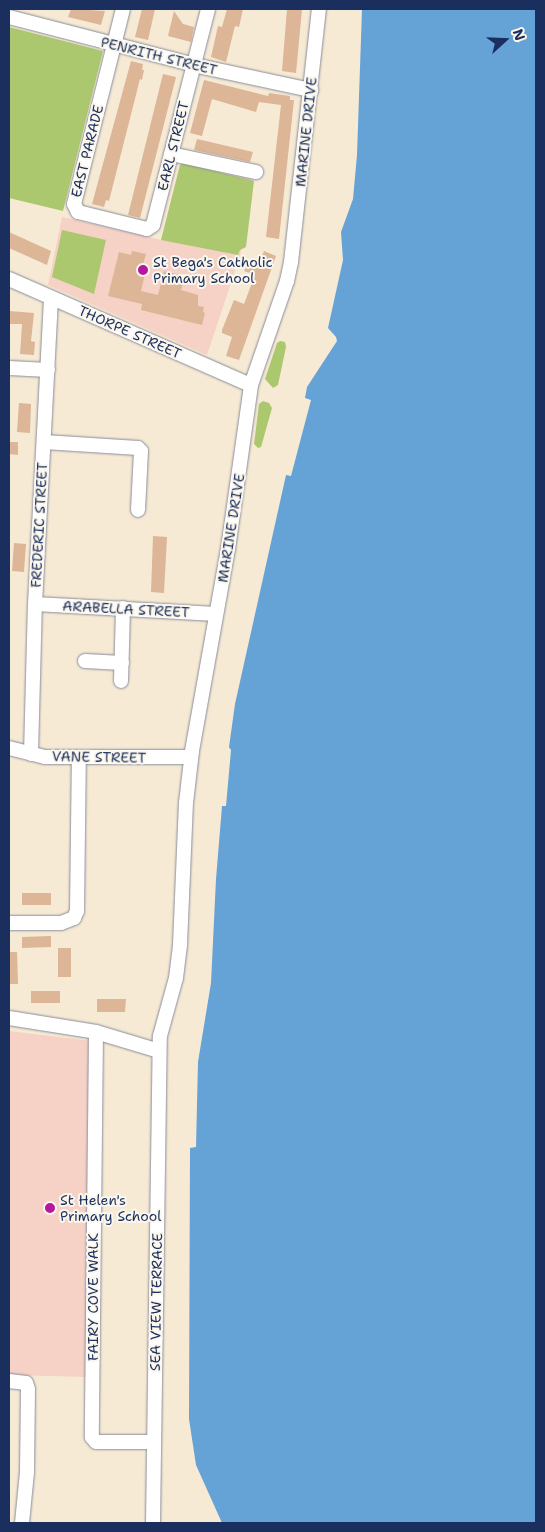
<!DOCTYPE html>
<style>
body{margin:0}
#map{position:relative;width:545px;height:1532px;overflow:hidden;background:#f6ead5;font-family:"Shantell Sans",sans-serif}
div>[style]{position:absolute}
.built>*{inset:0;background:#f6d1c5}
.green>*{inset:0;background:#abc86f}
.water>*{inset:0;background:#65a2d6}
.building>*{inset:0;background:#ddb597}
.roads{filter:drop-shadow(0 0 1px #888c9a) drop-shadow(0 0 1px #888c9a)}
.minor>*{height:14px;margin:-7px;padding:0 7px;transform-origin:7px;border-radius:7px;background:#fff}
.dots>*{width:14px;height:14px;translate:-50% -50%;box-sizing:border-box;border:2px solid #fbf7ec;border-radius:50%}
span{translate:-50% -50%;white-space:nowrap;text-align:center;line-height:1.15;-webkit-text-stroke:4px #fbf7ec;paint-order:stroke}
.street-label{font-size:14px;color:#1b2f5e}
.poi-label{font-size:14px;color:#1b2f5e}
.left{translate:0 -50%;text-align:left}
.frame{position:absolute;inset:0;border:10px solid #1b2f5e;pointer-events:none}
.north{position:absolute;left:480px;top:15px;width:50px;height:50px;-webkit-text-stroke:4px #fbf7ec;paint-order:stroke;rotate:70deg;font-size:14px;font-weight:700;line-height:20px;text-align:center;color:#1b2f5e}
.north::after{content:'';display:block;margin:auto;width:18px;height:22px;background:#1b2f5e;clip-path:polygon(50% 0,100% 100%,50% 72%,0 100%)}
</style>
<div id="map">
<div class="built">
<div style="clip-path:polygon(180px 165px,253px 179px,240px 256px,207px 355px,48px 285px,62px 217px,161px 240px)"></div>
<div style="clip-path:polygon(9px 1031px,92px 1041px,89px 1377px,9px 1375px)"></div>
</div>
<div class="green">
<div style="clip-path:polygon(9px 27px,103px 51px,63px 211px,9px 198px)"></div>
<div style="clip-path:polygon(183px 163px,254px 181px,246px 247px,240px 250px,238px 255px,161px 240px,180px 165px)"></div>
<div style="clip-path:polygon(62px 230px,106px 240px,94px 294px,52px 277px)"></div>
<div style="clip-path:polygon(280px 341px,285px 342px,286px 347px,278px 385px,273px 388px,265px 379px,277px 343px)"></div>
<div style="clip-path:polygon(263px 401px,269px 403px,272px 408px,261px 447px,258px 448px,254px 444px,259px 404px)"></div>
</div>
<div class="water">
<div style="clip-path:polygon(362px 9px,536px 9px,536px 1523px,222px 1523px,196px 1465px,189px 1419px,190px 1148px,196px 1147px,198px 1062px,211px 983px,216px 879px,222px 806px,226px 806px,231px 750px,229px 747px,235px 704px,286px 475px,291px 476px,311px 400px,305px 398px,307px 387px,337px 341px,336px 337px,328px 328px,343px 260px,341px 232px,353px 199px,357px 155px)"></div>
</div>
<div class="building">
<div style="clip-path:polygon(71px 9px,105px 11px,101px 25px,68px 17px)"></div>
<div style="clip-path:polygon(142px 9px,155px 9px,148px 40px,135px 37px)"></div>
<div style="clip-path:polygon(227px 9px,243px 9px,239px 27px,235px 26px,226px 62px,211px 57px,218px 26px,222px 27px)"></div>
<div style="clip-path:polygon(287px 9px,302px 9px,296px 73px,282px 71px)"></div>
<div style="clip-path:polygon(174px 11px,183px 24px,194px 27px,191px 42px,168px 36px)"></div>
<div style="clip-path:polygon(131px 61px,143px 64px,142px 70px,144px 70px,142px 80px,140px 79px,109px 201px,106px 200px,104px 207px,92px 204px)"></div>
<div style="clip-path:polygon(163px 74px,176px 77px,140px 218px,128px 215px)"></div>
<div style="clip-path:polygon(204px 80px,268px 96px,269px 93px,290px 96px,290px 100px,294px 100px,279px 239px,266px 237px,281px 105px,259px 102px,256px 112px,212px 99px,202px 136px,190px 133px)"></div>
<div style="clip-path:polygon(197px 139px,253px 152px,250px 162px,194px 150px)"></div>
<div style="clip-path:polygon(9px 232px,51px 251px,47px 265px,9px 248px)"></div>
<div style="clip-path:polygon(132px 251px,146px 254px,142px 268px,146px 270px,141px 291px,158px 295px,164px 271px,185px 276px,181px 290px,198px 295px,198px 306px,204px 307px,203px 312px,205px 313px,202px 325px,141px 310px,142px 304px,108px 296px,119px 252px,131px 255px)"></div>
<div style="clip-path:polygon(264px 251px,276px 256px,239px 360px,226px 356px,232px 337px,222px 333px,222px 330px,234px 300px,244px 304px,255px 275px,244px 271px,248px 262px,258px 266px)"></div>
<div style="clip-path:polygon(9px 311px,34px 313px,31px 341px,35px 342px,34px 355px,20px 354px,22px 324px,9px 324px)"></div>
<div style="clip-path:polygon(19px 403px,31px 404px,30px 433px,17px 432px)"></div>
<div style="clip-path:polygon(9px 442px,18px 442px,18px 455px,9px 454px)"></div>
<div style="clip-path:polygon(153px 536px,167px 537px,164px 593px,151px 592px)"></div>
<div style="clip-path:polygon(14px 543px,26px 544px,24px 572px,12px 571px)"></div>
<div style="clip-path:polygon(22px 893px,51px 893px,51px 905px,22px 905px)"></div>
<div style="clip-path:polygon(51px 936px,51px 947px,22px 948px,22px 937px)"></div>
<div style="clip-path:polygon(58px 948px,71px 948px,71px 977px,58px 977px)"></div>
<div style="clip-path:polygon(9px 952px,17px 952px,18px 984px,9px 984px)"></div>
<div style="clip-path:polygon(31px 991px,60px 991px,60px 1003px,31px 1003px)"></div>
<div style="clip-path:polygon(97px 999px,126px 999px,125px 1012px,97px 1012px)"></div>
</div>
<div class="roads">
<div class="minor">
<div style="left:123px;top:9px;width:201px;rotate:104.1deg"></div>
<div style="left:74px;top:204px;width:9px;rotate:63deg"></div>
<div style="left:78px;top:212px;width:71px;rotate:13.8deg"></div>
<div style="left:147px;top:229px;width:7px;rotate:-34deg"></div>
<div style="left:153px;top:225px;width:223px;rotate:-75.7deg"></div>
<div style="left:9px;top:17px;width:191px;rotate:14.5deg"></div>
<div style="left:194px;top:65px;width:120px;rotate:12.1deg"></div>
<div style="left:171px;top:154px;width:87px;rotate:12deg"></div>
<div style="left:9px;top:279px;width:264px;rotate:23.7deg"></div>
<div style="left:9px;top:368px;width:39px;rotate:3deg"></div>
<div style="left:44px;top:442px;width:94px;rotate:3.7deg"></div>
<div style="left:138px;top:448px;width:4px;rotate:45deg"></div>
<div style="left:141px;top:451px;width:59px;rotate:92.9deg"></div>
<div style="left:35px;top:604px;width:181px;rotate:3.2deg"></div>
<div style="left:85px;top:661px;width:37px;rotate:3deg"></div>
<div style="left:121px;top:681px;width:73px;rotate:-88.4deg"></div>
<div style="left:9px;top:748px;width:37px;rotate:14deg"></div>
<div style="left:45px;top:757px;width:146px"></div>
<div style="left:31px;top:754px;width:150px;rotate:-88.5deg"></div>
<div style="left:35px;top:604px;width:307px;rotate:-87deg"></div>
<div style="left:9px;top:923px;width:52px"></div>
<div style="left:61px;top:923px;width:14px;rotate:-21deg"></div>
<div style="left:74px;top:918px;width:8px;rotate:-67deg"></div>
<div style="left:77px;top:911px;width:153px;rotate:-89.3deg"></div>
<div style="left:9px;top:1018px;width:88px;rotate:9.1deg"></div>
<div style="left:96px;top:1032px;width:66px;rotate:16.8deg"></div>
<div style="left:96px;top:1032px;width:405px;rotate:90.6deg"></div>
<div style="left:92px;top:1437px;width:6px;rotate:51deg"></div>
<div style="left:96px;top:1442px;width:58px"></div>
<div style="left:9px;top:1381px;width:17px;rotate:7deg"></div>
<div style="left:26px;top:1383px;width:6px;rotate:72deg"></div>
<div style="left:28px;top:1389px;width:83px;rotate:90.7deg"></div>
<div style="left:27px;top:1472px;width:51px;rotate:95.6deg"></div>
<div style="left:153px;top:1523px;width:487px;rotate:-89.2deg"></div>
<div style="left:160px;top:1036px;width:60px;rotate:-74.6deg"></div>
<div style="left:176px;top:978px;width:33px;rotate:-83deg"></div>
<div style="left:180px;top:945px;width:142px;rotate:-87.6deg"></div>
<div style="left:186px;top:803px;width:52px;rotate:-83.4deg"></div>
<div style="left:192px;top:751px;width:205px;rotate:-79.9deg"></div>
<div style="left:228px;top:549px;width:166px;rotate:-82deg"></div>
<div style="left:251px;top:385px;width:110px;rotate:-70.9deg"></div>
<div style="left:287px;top:281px;width:19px;rotate:-78deg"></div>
<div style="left:291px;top:262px;width:255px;rotate:-83.7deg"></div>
</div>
</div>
<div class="dots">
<div style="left:143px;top:270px;background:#b5179e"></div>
<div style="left:50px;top:1208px;background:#b5179e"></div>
</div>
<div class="street-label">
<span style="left:159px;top:56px;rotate:14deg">PENRITH STREET</span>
<span style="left:306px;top:132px;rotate:-84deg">MARINE DRIVE</span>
<span style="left:173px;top:146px;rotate:-76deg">EARL STREET</span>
<span style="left:87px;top:151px;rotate:-76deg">EAST PARADE</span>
<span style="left:130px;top:332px;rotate:24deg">THORPE STREET</span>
<span style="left:39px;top:525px;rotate:-87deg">FREDERIC STREET</span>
<span style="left:231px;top:528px;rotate:-81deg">MARINE DRIVE</span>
<span style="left:126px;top:609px;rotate:3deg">ARABELLA STREET</span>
<span style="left:99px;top:757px;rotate:1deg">VANE STREET</span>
<span style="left:93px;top:1297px;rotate:-90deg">FAIRY COVE WALK</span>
<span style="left:156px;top:1302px;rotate:-89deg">SEA VIEW TERRACE</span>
</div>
<div class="poi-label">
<span class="left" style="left:153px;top:270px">St Bega's Catholic<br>Primary School</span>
<span class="left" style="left:60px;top:1208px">St Helen's<br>Primary School</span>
</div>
<div class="frame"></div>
<div class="north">N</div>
</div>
